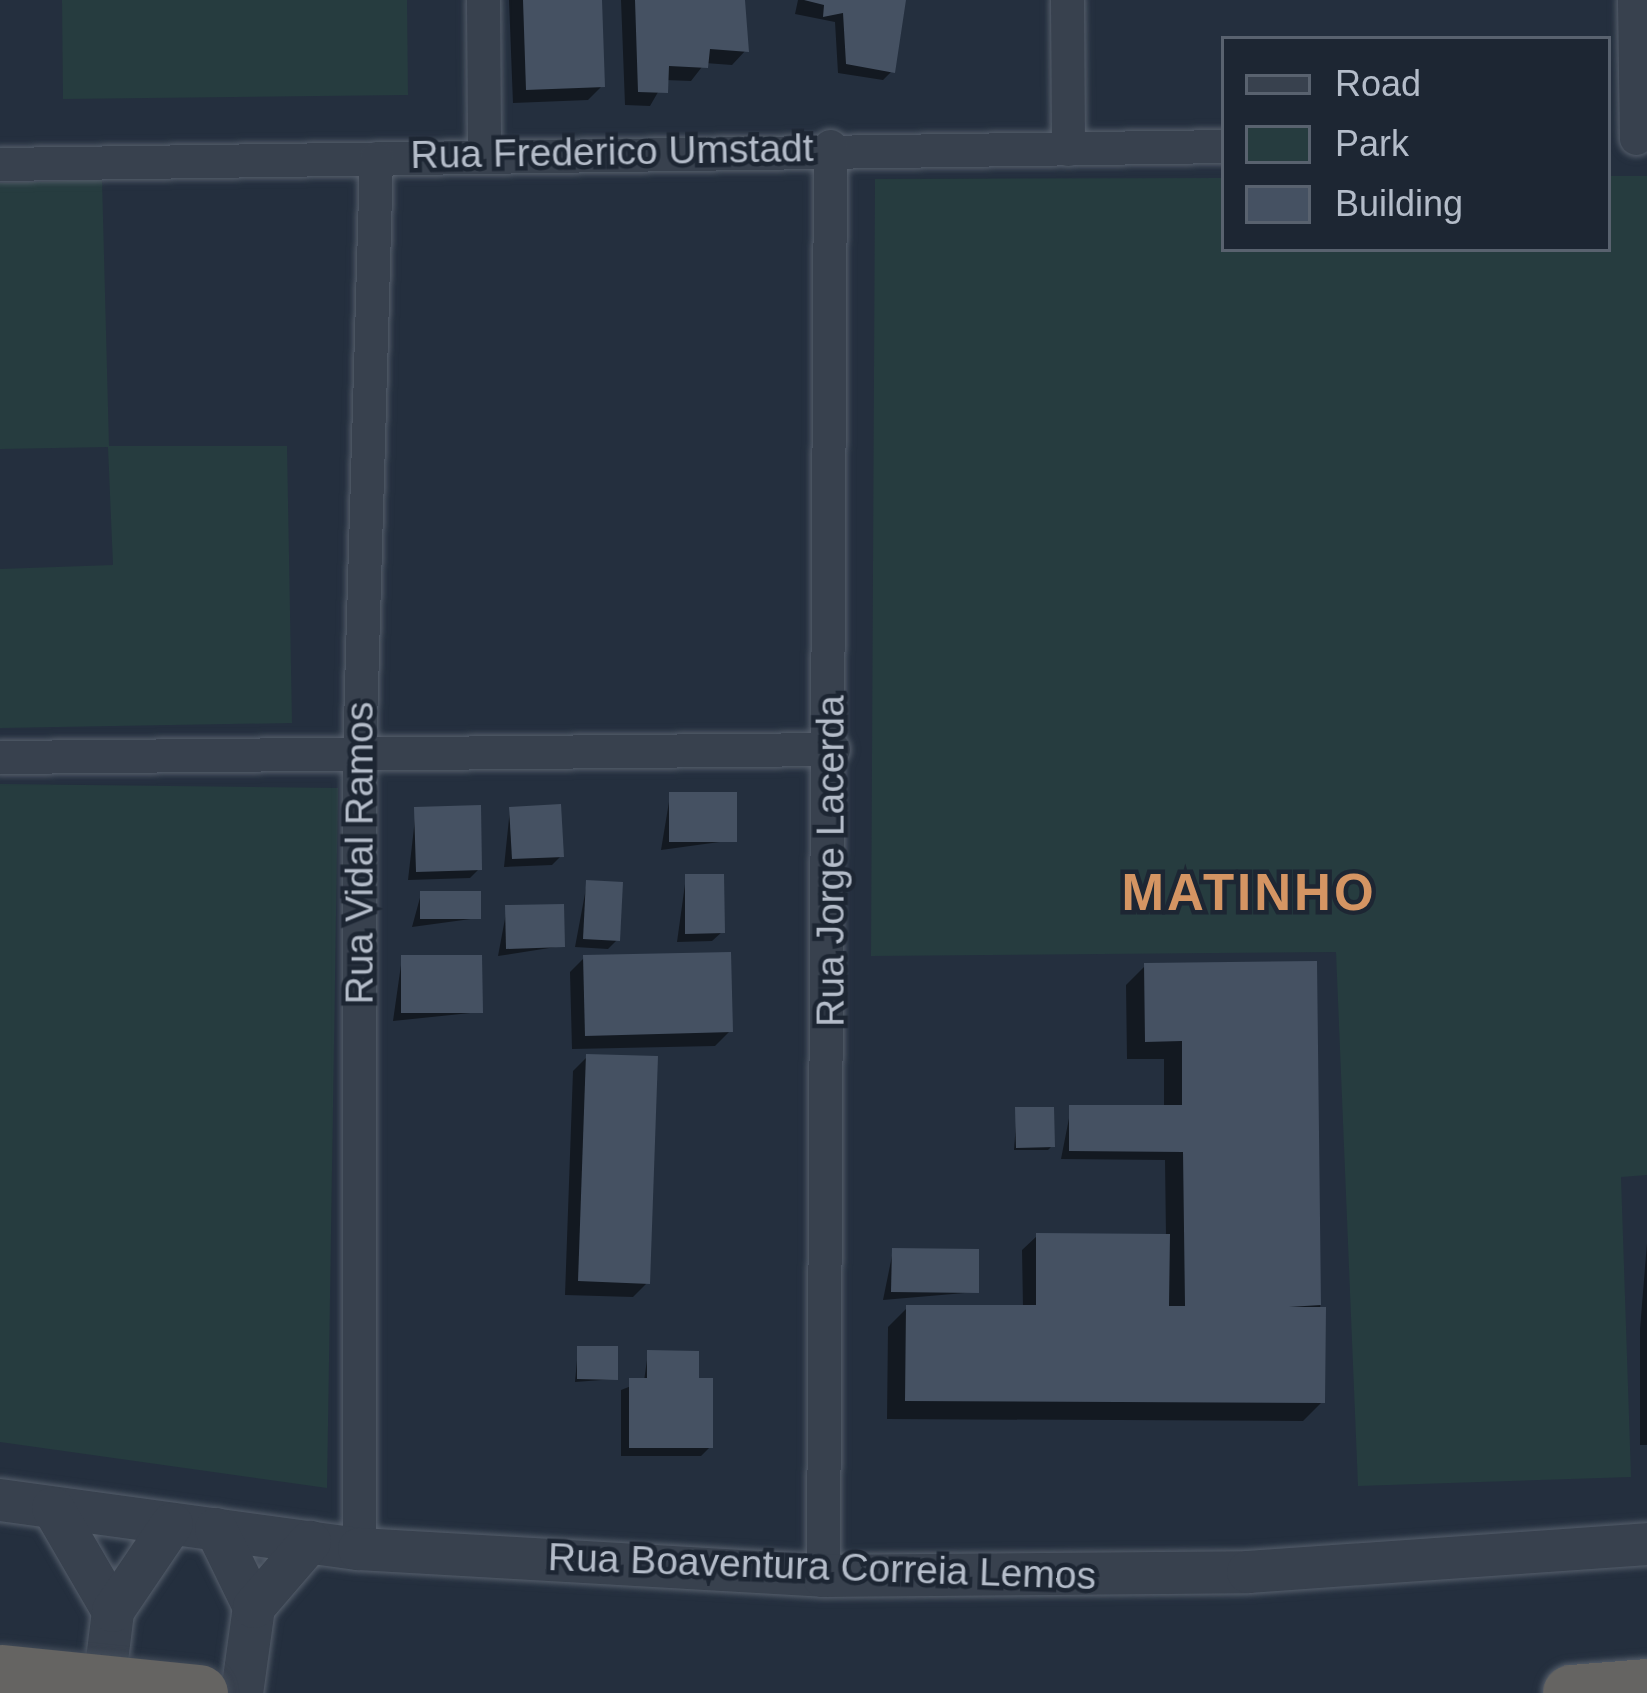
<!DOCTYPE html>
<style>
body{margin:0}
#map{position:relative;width:1647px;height:1693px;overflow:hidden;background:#242f3e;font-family:Arial,sans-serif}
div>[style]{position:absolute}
.green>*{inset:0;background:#263c3f}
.shadow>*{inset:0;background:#0007}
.building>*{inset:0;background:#455162}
.roads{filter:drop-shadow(0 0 3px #565f6c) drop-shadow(0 0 3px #565f6c)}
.minor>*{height:33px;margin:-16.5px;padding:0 16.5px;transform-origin:16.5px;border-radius:16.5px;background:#38414e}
.tertiary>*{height:42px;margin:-21px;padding:0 21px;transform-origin:21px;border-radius:21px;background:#38414e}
.trunk>*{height:57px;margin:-28.5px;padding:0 28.5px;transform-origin:28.5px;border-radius:28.5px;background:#656462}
.bridges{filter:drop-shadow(0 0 3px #434c59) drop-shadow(0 0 3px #434c59)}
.trunk-bridge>*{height:57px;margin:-28.5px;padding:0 28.5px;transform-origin:28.5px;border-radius:28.5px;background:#656462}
span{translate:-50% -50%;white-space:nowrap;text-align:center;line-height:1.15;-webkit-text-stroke:9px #1d2633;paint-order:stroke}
.street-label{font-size:39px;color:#b4bcc9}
.district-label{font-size:51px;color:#d59563;font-weight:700;letter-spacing:3px}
.legend{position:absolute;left:1221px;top:36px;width:390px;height:216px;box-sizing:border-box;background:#1d2633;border:3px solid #59626f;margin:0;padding:15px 21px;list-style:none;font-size:36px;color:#b4bcc9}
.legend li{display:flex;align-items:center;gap:24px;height:60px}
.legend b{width:60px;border:3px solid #59626f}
</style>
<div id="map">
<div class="green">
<div style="clip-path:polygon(62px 0,407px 0,408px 95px,63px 99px)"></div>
<div style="clip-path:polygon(1608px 176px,1647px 176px,1647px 1175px,1621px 1177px,1631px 1477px,1358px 1486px,1336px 952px,871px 956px,875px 179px,1224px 178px,1224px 249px,1608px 249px)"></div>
<div style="clip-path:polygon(102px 180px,109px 446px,287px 446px,292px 723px,0 728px,0 569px,113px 565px,108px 447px,0 449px,0 183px)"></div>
<div style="clip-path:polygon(0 784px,338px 788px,327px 1488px,0 1442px)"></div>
</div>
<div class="shadow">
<div style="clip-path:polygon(509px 0,599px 0,602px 86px,588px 100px,513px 103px)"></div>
<div style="clip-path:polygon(621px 0,742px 0,746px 50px,732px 65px,705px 63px,691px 81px,665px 80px,650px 106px,625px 105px)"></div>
<div style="clip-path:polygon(798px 0,903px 0,892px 71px,883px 80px,838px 73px,835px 22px,795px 14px)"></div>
<div style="clip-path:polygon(670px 796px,734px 840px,661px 850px)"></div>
<div style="clip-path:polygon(510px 809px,561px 856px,552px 865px,504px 867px)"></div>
<div style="clip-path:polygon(416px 810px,479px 869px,470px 878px,408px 880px)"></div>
<div style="clip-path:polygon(686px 877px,722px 932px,712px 941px,677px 942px)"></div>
<div style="clip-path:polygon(587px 883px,617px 940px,608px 949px,575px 947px)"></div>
<div style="clip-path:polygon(421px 894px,478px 918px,412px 927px)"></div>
<div style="clip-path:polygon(507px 908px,562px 946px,498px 956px)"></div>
<div style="clip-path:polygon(402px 958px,480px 1012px,393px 1021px)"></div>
<div style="clip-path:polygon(584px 958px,730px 1031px,715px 1046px,572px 1049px,570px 972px)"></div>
<div style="clip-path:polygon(1314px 964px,1322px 1402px,1303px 1421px,887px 1419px,888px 1327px,907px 1308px,1023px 1308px,1022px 1250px,1037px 1236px,1166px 1237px,1165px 1160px,1061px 1159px,1071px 1108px,1164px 1108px,1164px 1059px,1127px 1059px,1126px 985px,1145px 966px)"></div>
<div style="clip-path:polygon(587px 1057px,647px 1283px,633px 1297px,565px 1295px,573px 1071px)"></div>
<div style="clip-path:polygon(1017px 1110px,1052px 1146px,1048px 1150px,1014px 1150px)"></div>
<div style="clip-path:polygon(1647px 1243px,1647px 1445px,1640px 1445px,1640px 1329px)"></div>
<div style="clip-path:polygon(893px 1251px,976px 1292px,883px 1300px)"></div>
<div style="clip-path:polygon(578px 1349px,615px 1379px,575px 1382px)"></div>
<div style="clip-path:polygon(648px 1353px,696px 1381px,710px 1447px,701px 1456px,621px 1456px,621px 1390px,644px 1381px)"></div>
</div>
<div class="building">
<div style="clip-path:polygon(523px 0,602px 0,605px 87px,526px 90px)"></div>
<div style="clip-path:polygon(635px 0,745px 0,749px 52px,710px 49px,708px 68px,669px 66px,668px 93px,638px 92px)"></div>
<div style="clip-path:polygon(804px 0,906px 0,895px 73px,846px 64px,843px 13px,823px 17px,824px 5px)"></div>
<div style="clip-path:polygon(669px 792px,737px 792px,737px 842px,669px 842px)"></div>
<div style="clip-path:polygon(561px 804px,564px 857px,512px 859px,509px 807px)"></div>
<div style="clip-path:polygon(481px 805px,482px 870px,416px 872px,414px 807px)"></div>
<div style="clip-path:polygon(685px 874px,724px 874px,725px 933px,685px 934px)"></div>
<div style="clip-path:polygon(586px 880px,623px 882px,620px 941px,583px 939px)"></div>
<div style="clip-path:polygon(420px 891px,481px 891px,481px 919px,420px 919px)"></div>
<div style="clip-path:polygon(564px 904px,565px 947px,506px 949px,505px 905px)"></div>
<div style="clip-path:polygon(731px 952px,733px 1032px,585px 1036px,583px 955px)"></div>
<div style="clip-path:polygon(401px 955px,482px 955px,483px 1013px,401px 1013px)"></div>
<div style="clip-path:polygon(1317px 961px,1321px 1305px,1289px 1307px,1326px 1307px,1325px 1403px,905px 1401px,906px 1305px,1036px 1305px,1036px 1233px,1170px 1234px,1169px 1306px,1185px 1306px,1183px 1152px,1069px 1151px,1069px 1105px,1182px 1105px,1182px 1041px,1145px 1042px,1144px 963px)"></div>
<div style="clip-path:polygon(586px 1054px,658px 1056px,650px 1284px,578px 1281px)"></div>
<div style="clip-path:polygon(1015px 1107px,1054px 1107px,1055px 1147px,1016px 1148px)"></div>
<div style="clip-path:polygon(892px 1248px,979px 1249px,979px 1293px,891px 1292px)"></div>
<div style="clip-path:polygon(577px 1346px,618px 1346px,618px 1380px,577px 1379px)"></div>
<div style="clip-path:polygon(647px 1350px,699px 1351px,699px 1378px,713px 1378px,713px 1448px,629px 1448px,629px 1378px,647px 1378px)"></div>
</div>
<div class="roads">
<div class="minor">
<div style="left:483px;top:0;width:153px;rotate:89.6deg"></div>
<div style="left:1067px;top:0;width:149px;rotate:89.6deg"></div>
<div style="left:1634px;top:0;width:138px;rotate:89.2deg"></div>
<div style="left:0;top:164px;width:1224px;rotate:-0.84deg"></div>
<div style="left:0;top:757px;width:833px;rotate:-0.55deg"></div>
<div style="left:359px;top:1549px;width:790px;rotate:-90deg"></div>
<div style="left:359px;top:759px;width:601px;rotate:-88.38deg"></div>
<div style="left:823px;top:1576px;width:1430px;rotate:-89.72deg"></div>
</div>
<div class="tertiary">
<div style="left:0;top:1500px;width:362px;rotate:7.8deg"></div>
<div style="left:359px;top:1549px;width:465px;rotate:3.3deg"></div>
<div style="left:823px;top:1576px;width:425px;rotate:-0.5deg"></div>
<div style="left:1248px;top:1572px;width:400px;rotate:-4deg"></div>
<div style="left:53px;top:1508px;width:119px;rotate:59.8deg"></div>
<div style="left:216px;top:1529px;width:87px;rotate:64deg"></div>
<div style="left:254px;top:1607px;width:87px;rotate:97.9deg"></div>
<div style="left:254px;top:1607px;width:86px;rotate:-49.3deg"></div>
<div style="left:103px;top:1693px;width:83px;rotate:-83deg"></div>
<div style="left:113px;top:1611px;width:105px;rotate:-55.9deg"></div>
</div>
<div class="trunk">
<div style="left:1571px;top:1693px;width:76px;rotate:-4.5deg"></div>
</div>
</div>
<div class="bridges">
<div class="trunk-bridge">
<div style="left:2px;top:1673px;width:198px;rotate:5.8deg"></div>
</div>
</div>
<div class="street-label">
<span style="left:612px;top:152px;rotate:-1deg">Rua Frederico Umstadt</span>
<span style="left:360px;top:853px;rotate:-90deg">Rua Vidal Ramos</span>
<span style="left:831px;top:861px;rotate:-90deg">Rua Jorge Lacerda</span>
<span style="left:822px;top:1567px;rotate:2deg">Rua Boaventura Correia Lemos</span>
</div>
<div class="district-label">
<span style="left:1249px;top:893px">MATINHO</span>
</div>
<ul class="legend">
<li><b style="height:15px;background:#38414e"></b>Road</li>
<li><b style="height:33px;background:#263c3f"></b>Park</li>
<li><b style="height:33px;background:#455162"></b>Building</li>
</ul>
</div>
